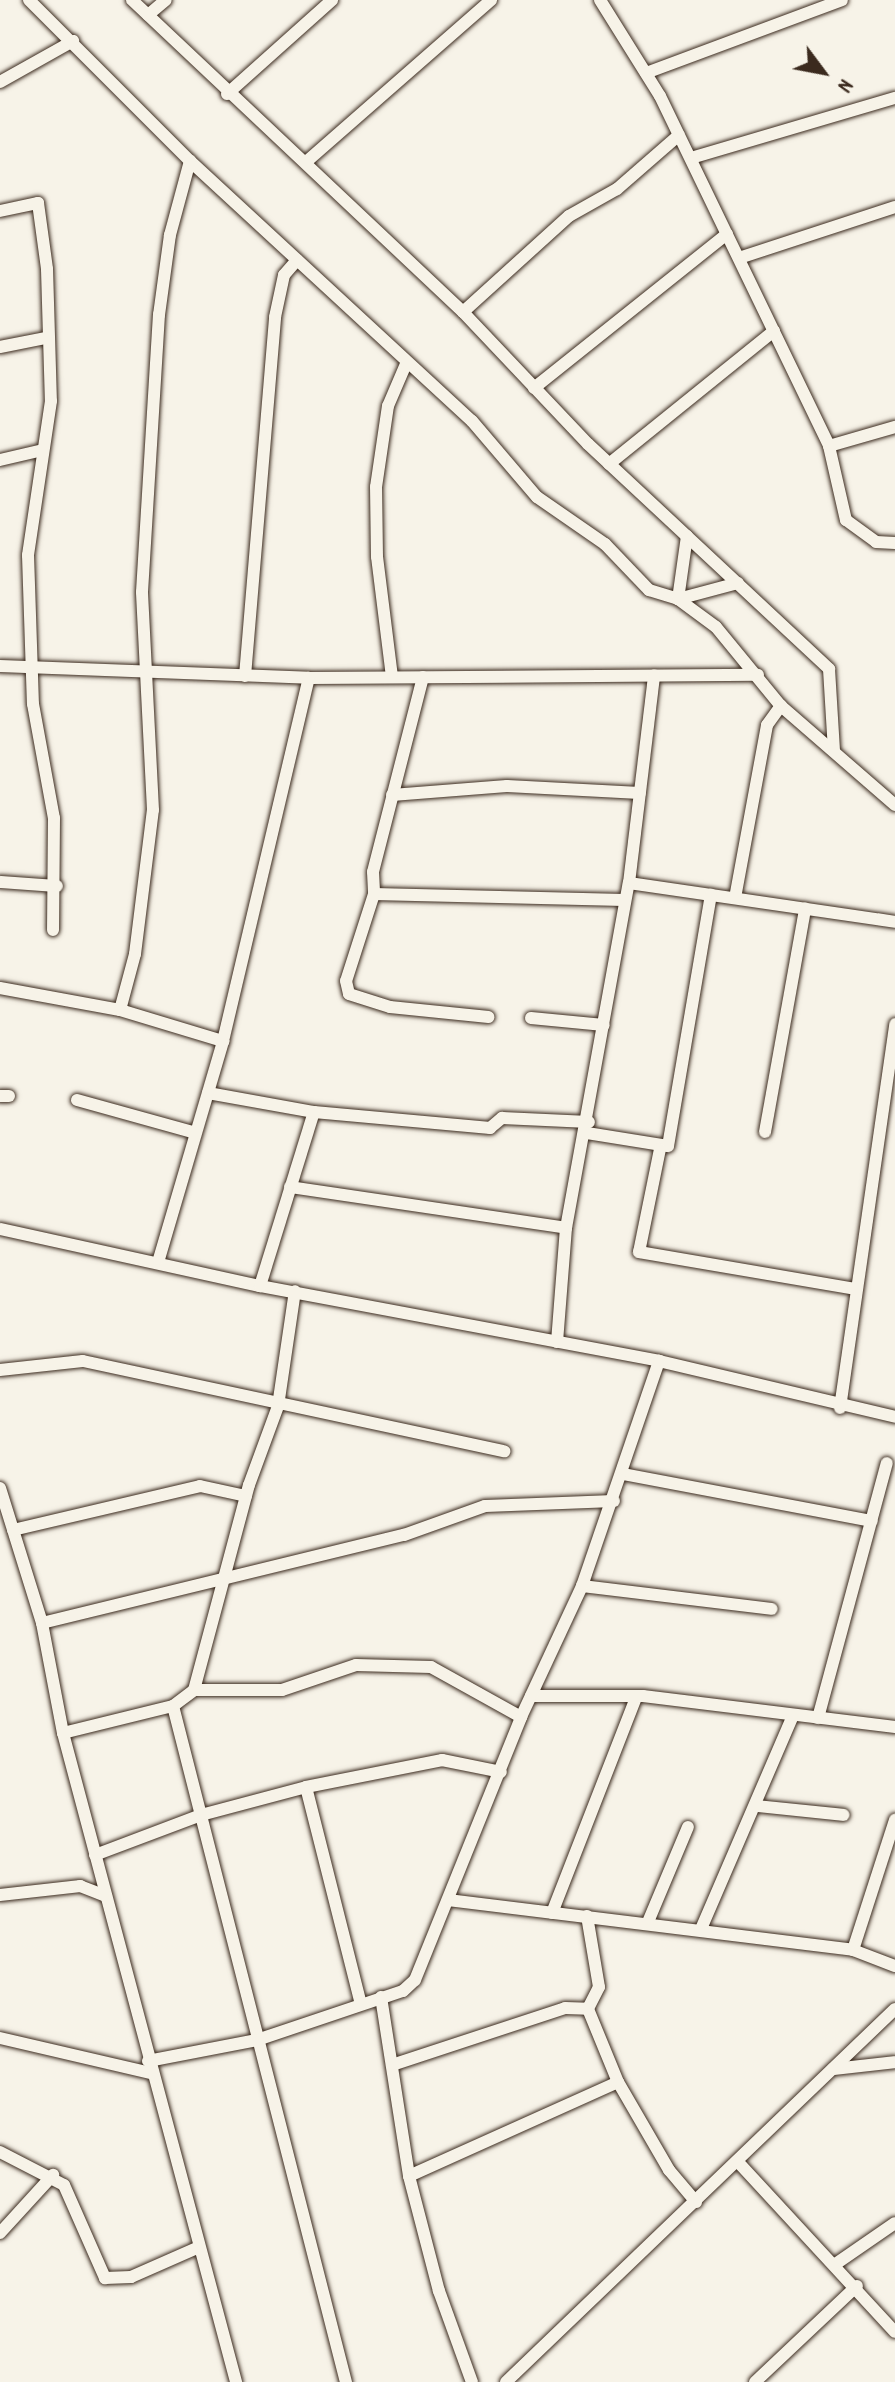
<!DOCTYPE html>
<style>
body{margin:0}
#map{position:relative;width:895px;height:2382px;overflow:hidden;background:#f7f3e8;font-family:Dekko,sans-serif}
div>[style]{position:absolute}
.roads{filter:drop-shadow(0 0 2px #3b2a1e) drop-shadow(0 0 2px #3b2a1e)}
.minor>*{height:12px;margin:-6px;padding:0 6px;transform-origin:6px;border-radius:6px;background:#f7f3e8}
span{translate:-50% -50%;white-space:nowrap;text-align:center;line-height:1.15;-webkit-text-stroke:6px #f7f3e8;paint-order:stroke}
.north{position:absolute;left:783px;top:32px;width:80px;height:80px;-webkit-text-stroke:6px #f7f3e8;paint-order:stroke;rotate:122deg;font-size:22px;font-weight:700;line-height:32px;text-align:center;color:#3b2a1e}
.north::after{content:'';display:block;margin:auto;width:28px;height:36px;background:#3b2a1e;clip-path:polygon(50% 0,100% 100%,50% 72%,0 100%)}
</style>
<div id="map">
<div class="roads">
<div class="minor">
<div style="left:29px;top:0;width:228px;rotate:45deg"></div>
<div style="left:190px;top:161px;width:384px;rotate:42.7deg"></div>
<div style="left:472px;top:421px;width:100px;rotate:49.5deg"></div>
<div style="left:537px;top:497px;width:83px;rotate:34.7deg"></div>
<div style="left:605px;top:544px;width:64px;rotate:46.3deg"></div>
<div style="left:649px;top:590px;width:30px;rotate:17deg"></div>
<div style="left:678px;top:599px;width:47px;rotate:36.4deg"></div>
<div style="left:716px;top:627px;width:102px;rotate:50.6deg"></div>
<div style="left:781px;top:706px;width:151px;rotate:41deg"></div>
<div style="left:132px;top:0;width:455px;rotate:43.3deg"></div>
<div style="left:463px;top:312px;width:182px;rotate:46.6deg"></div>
<div style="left:588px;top:444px;width:330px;rotate:43deg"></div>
<div style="left:829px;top:669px;width:82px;rotate:86.5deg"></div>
<div style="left:600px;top:0;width:113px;rotate:58deg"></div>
<div style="left:660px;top:96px;width:389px;rotate:64.2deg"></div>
<div style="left:829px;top:446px;width:76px;rotate:77.1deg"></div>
<div style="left:846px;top:520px;width:37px;rotate:36deg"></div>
<div style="left:876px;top:542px;width:19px;rotate:3deg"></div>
<div style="left:148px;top:15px;width:23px;rotate:-40deg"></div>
<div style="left:646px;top:73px;width:209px;rotate:-20.4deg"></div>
<div style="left:0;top:82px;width:84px;rotate:-29.3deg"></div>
<div style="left:227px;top:94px;width:141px;rotate:-41.8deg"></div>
<div style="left:691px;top:158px;width:213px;rotate:-16.4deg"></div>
<div style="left:306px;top:162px;width:246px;rotate:-41.2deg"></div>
<div style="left:0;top:211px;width:39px;rotate:-12deg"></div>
<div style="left:38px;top:203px;width:67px;rotate:82.2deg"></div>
<div style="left:47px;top:269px;width:132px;rotate:88.3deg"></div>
<div style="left:51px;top:401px;width:156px;rotate:98.5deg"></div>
<div style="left:28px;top:555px;width:149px;rotate:88.1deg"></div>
<div style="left:33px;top:704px;width:116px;rotate:79.6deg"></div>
<div style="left:54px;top:818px;width:112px;rotate:90.5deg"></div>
<div style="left:739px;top:258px;width:164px;rotate:-18.1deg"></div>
<div style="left:463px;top:312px;width:143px;rotate:-42.2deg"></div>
<div style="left:569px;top:216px;width:55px;rotate:-29.4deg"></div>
<div style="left:617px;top:189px;width:82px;rotate:-41.1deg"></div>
<div style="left:0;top:347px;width:47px;rotate:-11.1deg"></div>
<div style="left:534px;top:388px;width:247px;rotate:-38.6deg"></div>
<div style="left:829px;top:446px;width:69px;rotate:-16.1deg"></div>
<div style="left:0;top:460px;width:44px;rotate:-13.1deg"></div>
<div style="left:609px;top:464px;width:212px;rotate:-38.9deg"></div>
<div style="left:687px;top:536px;width:64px;rotate:98.1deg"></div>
<div style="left:678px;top:599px;width:62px;rotate:-14.9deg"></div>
<div style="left:0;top:666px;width:309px;rotate:2.2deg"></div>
<div style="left:309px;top:678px;width:449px;rotate:-0.4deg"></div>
<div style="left:245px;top:676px;width:360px;rotate:-85.2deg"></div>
<div style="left:275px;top:317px;width:43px;rotate:-77.9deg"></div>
<div style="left:284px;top:275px;width:20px;rotate:-49deg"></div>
<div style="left:392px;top:677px;width:121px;rotate:-97.1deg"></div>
<div style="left:377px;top:557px;width:70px;rotate:-90.8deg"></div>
<div style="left:376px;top:487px;width:82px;rotate:-81.6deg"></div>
<div style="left:388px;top:406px;width:46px;rotate:-66.8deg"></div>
<div style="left:423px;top:677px;width:201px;rotate:104.4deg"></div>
<div style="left:373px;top:872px;width:22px;rotate:87deg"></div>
<div style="left:374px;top:894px;width:250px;rotate:1.4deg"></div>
<div style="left:392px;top:795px;width:115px;rotate:-4.5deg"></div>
<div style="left:507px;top:786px;width:133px;rotate:3deg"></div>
<div style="left:0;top:882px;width:57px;rotate:4deg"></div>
<div style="left:629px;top:883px;width:269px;rotate:8.3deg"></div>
<div style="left:374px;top:894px;width:91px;rotate:107.8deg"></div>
<div style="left:346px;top:981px;width:13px;rotate:77deg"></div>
<div style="left:349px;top:994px;width:43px;rotate:17.6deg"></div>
<div style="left:390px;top:1007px;width:99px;rotate:5.8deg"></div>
<div style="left:735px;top:898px;width:176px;rotate:-79.5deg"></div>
<div style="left:767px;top:725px;width:24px;rotate:-54deg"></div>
<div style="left:0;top:988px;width:122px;rotate:10.4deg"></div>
<div style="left:120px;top:1010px;width:108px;rotate:16.8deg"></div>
<div style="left:120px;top:1010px;width:58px;rotate:-75deg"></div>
<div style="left:135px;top:954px;width:145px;rotate:-82.9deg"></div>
<div style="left:153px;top:810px;width:218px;rotate:-92.9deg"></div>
<div style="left:142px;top:592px;width:278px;rotate:-86.5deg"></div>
<div style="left:159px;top:315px;width:81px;rotate:-82.2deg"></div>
<div style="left:170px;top:235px;width:77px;rotate:-74.9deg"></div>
<div style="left:531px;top:1018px;width:73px;rotate:5.5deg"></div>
<div style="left:208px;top:1093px;width:108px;rotate:10.2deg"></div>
<div style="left:314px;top:1112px;width:177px;rotate:5.2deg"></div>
<div style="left:490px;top:1128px;width:16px;rotate:-40deg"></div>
<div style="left:502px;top:1118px;width:87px;rotate:2.6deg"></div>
<div style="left:0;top:1096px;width:9px"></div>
<div style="left:77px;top:1100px;width:123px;rotate:15.5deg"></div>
<div style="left:765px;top:1132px;width:227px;rotate:-79.8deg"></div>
<div style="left:587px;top:1133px;width:82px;rotate:9.1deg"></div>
<div style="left:668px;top:1146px;width:255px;rotate:-80.3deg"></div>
<div style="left:660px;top:1149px;width:105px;rotate:101.5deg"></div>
<div style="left:639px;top:1252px;width:219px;rotate:9.7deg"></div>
<div style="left:290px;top:1187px;width:279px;rotate:8.4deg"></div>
<div style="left:0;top:1229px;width:266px;rotate:12.4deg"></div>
<div style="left:260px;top:1286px;width:406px;rotate:10.6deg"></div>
<div style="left:659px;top:1361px;width:243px;rotate:13.3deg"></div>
<div style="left:159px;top:1259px;width:227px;rotate:-73.6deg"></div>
<div style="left:223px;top:1041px;width:373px;rotate:-76.7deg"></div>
<div style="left:260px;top:1286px;width:182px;rotate:-72.8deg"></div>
<div style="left:557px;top:1342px;width:114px;rotate:-85.5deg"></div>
<div style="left:566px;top:1228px;width:351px;rotate:-79.7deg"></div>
<div style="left:629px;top:883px;width:209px;rotate:-83.1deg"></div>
<div style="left:0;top:1370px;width:83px;rotate:-6.2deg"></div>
<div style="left:83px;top:1361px;width:431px;rotate:12.1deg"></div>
<div style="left:840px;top:1408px;width:388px;rotate:-81.8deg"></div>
<div style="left:623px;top:1474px;width:253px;rotate:10.7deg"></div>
<div style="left:0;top:1488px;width:141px;rotate:72.7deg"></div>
<div style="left:42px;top:1623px;width:112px;rotate:79.2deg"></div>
<div style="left:63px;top:1733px;width:672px;rotate:75.07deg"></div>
<div style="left:13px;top:1530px;width:192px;rotate:-13.2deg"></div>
<div style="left:200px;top:1486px;width:47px;rotate:12.3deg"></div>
<div style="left:582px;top:1586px;width:191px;rotate:6.9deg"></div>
<div style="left:42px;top:1623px;width:373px;rotate:-13.7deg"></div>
<div style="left:404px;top:1535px;width:86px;rotate:-19.7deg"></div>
<div style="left:485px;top:1506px;width:129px;rotate:-2.2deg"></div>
<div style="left:194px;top:1690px;width:212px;rotate:-75deg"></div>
<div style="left:249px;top:1485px;width:84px;rotate:-69.8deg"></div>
<div style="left:278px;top:1406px;width:116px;rotate:-81.6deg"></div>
<div style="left:531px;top:1696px;width:112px"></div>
<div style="left:643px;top:1696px;width:254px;rotate:7deg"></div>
<div style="left:173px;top:1706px;width:698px;rotate:75.65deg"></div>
<div style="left:818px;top:1718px;width:264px;rotate:-74.9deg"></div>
<div style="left:63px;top:1733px;width:113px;rotate:-13.8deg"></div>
<div style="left:173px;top:1706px;width:26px;rotate:-37deg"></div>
<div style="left:194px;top:1690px;width:88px"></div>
<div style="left:282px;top:1690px;width:78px;rotate:-18.7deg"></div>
<div style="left:356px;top:1665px;width:75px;rotate:1.5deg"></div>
<div style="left:431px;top:1667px;width:103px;rotate:29.1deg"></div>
<div style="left:306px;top:1787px;width:224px;rotate:75.8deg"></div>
<div style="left:757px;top:1806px;width:87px;rotate:5.9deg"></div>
<div style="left:95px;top:1855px;width:113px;rotate:-20.7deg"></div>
<div style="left:201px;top:1815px;width:109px;rotate:-14.9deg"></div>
<div style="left:306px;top:1787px;width:139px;rotate:-11.2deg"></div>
<div style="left:442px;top:1760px;width:60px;rotate:11.5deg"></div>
<div style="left:0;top:1895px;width:81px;rotate:-6.4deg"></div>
<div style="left:80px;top:1886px;width:28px;rotate:21deg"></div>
<div style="left:448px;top:1900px;width:408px;rotate:7deg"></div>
<div style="left:853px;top:1950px;width:45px;rotate:20.9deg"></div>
<div style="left:552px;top:1913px;width:232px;rotate:-68.7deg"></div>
<div style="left:587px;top:1916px;width:72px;rotate:80.4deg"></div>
<div style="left:599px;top:1987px;width:25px;rotate:117deg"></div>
<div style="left:648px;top:1922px;width:103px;rotate:-67.2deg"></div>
<div style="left:701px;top:1929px;width:233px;rotate:-66.7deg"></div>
<div style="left:853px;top:1950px;width:137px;rotate:-72.1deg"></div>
<div style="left:381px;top:1997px;width:181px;rotate:81.1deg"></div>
<div style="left:409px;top:2176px;width:119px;rotate:75.4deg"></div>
<div style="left:439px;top:2291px;width:97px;rotate:70.1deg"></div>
<div style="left:588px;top:2009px;width:79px;rotate:67.7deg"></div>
<div style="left:618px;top:2082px;width:102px;rotate:59.9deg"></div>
<div style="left:669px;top:2170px;width:42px;rotate:49.8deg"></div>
<div style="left:0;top:2038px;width:154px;rotate:13.1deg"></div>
<div style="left:148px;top:2061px;width:111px;rotate:-10.9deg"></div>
<div style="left:257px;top:2040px;width:154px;rotate:-18.6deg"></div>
<div style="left:403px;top:1991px;width:16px;rotate:-43deg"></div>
<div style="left:415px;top:1980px;width:284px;rotate:-68deg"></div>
<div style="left:521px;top:1717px;width:145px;rotate:-65deg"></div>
<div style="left:582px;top:1586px;width:238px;rotate:-71.1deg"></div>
<div style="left:392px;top:2065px;width:182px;rotate:-18.2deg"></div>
<div style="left:565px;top:2008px;width:23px;rotate:2deg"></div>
<div style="left:833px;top:2069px;width:62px;rotate:-6.4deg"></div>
<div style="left:0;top:2152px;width:72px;rotate:27.3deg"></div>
<div style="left:64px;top:2185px;width:102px;rotate:66.2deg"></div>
<div style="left:105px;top:2278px;width:26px;rotate:-2deg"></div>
<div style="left:131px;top:2277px;width:72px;rotate:-23.7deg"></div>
<div style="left:738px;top:2162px;width:231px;rotate:47.3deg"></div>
<div style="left:409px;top:2176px;width:229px;rotate:-24.2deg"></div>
<div style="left:0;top:2233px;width:79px;rotate:-47.6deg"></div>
<div style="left:837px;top:2263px;width:70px;rotate:-34.6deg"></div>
<div style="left:506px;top:2382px;width:539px;rotate:-43.8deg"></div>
<div style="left:755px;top:2382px;width:140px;rotate:-43.3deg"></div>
</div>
</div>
<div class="north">N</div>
</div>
